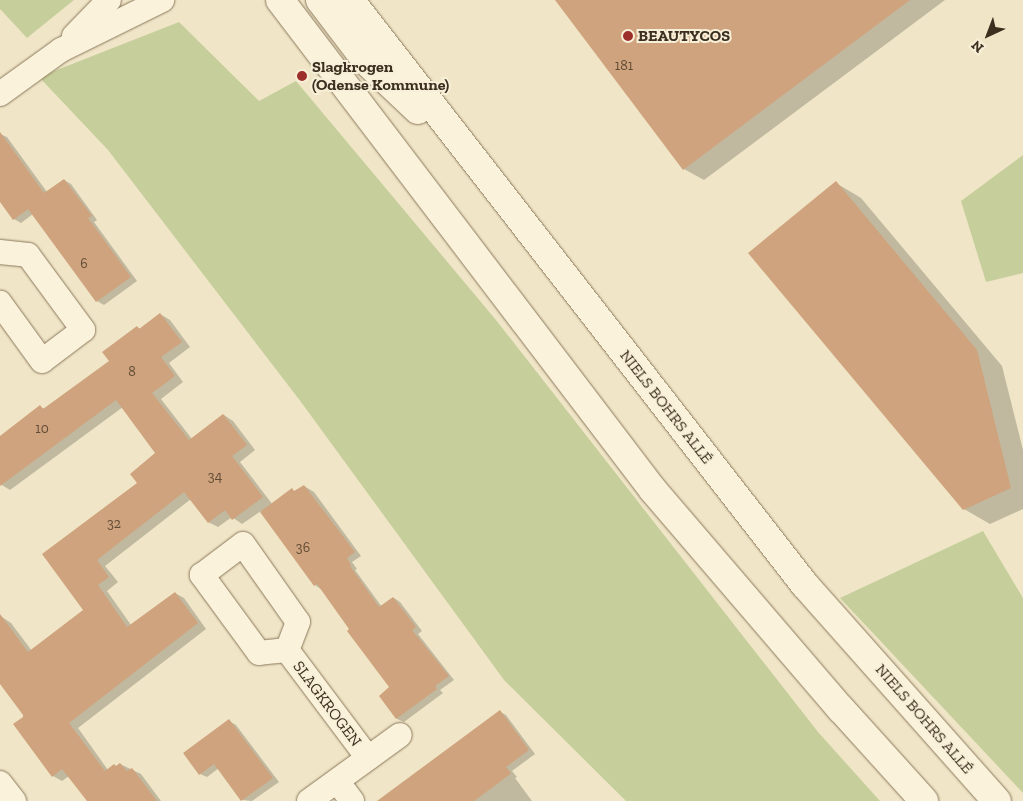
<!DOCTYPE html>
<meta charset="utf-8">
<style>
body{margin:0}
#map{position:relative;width:1023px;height:801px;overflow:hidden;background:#f0e6c7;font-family:"Zilla Slab",serif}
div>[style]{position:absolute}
.green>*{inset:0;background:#c6cf9b}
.shadow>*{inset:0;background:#0003}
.building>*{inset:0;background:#cfa37d}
.roads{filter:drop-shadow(0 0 1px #8c785c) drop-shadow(0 0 1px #8c785c)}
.street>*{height:24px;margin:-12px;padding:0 12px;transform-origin:12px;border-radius:12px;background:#faf2db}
.secondary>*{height:28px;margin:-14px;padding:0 14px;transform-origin:14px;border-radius:14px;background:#faf2db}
.dots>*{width:14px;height:14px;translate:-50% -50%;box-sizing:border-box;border:2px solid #f7efd7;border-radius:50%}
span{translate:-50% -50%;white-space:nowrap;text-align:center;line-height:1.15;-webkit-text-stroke:4px #f7efd7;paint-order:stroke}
.number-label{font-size:14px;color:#614c37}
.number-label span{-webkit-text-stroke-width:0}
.poi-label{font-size:16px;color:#3c2f20;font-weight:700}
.left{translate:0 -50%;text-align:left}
.street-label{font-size:16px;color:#3c2f20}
.north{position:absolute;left:963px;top:10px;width:50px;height:50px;-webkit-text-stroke:4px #f7efd7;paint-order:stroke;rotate:223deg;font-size:14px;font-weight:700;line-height:20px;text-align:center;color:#3c2f20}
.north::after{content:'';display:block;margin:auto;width:18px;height:22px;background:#3c2f20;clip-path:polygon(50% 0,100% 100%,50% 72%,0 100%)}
</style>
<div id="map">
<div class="green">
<div style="clip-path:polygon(0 0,74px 0,27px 38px,0 9px)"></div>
<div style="clip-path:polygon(179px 22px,259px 101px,296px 81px,496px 320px,818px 732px,880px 801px,626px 801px,504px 680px,301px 402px,108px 150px,39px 77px)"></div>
<div style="clip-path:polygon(1023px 155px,1023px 273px,986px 282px,961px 201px)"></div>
<div style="clip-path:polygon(983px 531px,1023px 598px,1023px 793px,840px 598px)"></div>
</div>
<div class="shadow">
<div style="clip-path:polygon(557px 0,945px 0,704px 180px,684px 169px)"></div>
<div style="clip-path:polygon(0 134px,7px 137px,47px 192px,64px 180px,71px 184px,97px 220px,94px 222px,137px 281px,104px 305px,97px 301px,33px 214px,21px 223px,14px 219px,0 200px)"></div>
<div style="clip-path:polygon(836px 183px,861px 198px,1002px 366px,1023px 450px,1023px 509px,990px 524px,964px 509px)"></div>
<div style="clip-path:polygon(160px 314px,170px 320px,190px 347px,169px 363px,183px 382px,161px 399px,192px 439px,224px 415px,233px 421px,255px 450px,240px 462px,273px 505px,292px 490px,296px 492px,304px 486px,314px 492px,361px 556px,352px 562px,357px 569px,355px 570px,382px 607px,394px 598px,400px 602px,422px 631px,418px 634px,454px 680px,440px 690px,443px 693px,404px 722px,397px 719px,380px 696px,391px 688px,322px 590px,315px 585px,261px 511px,242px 524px,232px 517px,218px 527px,208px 522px,191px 499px,105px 566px,118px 582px,107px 591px,131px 625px,175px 593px,184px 598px,206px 629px,78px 728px,108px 770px,120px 764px,141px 774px,161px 801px,88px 801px,69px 776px,62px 781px,53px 776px,24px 714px,0 682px,0 619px,2px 617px,11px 623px,32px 651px,85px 610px,44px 554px,139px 483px,157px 453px,123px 407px,10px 490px,0 484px,0 437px,40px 407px,45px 409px,111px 361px,137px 327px,141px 329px)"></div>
<div style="clip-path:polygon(500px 712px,506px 715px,535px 754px,512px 771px,517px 777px,515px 778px,532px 801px,394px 801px)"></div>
<div style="clip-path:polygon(229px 721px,236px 725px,279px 782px,252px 801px,242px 800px,219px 768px,207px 777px,200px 774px)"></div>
</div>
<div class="building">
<div style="clip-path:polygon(555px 0,910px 0,683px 170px)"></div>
<div style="clip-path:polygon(0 132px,44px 193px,64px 179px,92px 216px,88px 218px,131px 277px,96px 302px,28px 209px,13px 220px,0 202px)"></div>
<div style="clip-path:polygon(836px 181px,977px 350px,1011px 488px,963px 510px,748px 253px)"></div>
<div style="clip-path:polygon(160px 313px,182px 342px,161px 357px,175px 376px,152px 393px,189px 440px,223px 414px,247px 445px,232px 456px,263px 497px,232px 520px,225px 510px,208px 523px,184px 492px,97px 560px,109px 577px,98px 585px,127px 627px,175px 592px,198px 623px,69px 723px,105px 771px,114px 764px,116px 766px,120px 763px,127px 771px,132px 768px,157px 801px,87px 801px,62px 769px,52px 777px,13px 724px,23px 717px,23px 715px,0 684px,0 614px,28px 652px,83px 610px,42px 554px,137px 483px,130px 474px,155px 453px,116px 400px,0 486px,0 436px,40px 405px,43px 409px,109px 361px,102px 352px,137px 326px,139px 329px)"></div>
<div style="clip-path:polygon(304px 485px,355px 552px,347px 558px,351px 565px,350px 566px,379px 607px,393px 597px,416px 627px,412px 630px,449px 676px,435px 686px,437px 689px,396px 719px,379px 696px,389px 687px,347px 631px,349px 629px,317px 584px,314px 586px,260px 512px,292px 488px,294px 491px)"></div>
<div style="clip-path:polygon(500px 710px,529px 750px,506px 767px,511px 773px,509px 775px,474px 801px,377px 801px)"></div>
<div style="clip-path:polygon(229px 719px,273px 778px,241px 801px,214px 764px,199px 775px,183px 753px)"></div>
</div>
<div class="roads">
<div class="street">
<div style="left:74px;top:36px;width:50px;rotate:-45.8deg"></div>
<div style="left:0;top:94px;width:75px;rotate:-35.8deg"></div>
<div style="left:61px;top:50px;width:113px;rotate:-26.3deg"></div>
<div style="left:0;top:252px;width:28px;rotate:6deg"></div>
<div style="left:28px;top:255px;width:93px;rotate:53.7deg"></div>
<div style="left:83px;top:330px;width:51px;rotate:142.9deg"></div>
<div style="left:42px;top:361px;width:72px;rotate:-125.9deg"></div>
<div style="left:287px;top:650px;width:28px;rotate:174deg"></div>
<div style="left:259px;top:653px;width:97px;rotate:-126.2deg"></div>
<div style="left:202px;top:575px;width:51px;rotate:-37.1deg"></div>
<div style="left:243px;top:544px;width:95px;rotate:54.8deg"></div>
<div style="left:298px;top:622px;width:30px;rotate:111deg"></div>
<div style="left:287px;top:650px;width:135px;rotate:53.1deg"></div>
<div style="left:337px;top:781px;width:25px;rotate:53deg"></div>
<div style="left:0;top:783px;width:23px;rotate:52deg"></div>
<div style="left:309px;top:801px;width:112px;rotate:-36deg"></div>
</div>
<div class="secondary">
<div style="left:280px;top:0;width:616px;rotate:52.72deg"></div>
<div style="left:653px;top:490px;width:289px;rotate:49.4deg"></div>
<div style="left:841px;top:709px;width:124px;rotate:47.9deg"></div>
<div style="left:320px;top:0;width:78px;rotate:52.8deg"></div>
<div style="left:367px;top:62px;width:70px;rotate:43.3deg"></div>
<div style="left:350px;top:0;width:741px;rotate:52.13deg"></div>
<div style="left:805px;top:585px;width:289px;rotate:48.4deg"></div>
</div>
</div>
<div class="dots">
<div style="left:628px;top:36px;background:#9d2f2a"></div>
<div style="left:302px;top:76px;background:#9d2f2a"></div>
</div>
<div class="number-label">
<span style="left:624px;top:66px">181</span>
<span style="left:84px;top:264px">6</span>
<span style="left:132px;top:372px">8</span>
<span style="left:42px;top:429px">10</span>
<span style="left:215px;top:477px">34</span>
<span style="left:114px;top:524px">32</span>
<span style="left:303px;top:548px">36</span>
</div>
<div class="poi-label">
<span class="left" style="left:638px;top:36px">BEAUTYCOS</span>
<span class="left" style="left:312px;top:76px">Slagkrogen<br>(Odense Kommune)</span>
</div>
<div class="street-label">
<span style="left:666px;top:407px;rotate:52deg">NIELS BOHRS ALLÉ</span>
<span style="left:327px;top:704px;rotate:53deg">SLAGKROGEN</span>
<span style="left:924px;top:719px;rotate:49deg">NIELS BOHRS ALLÉ</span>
</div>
<div class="north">N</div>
</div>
